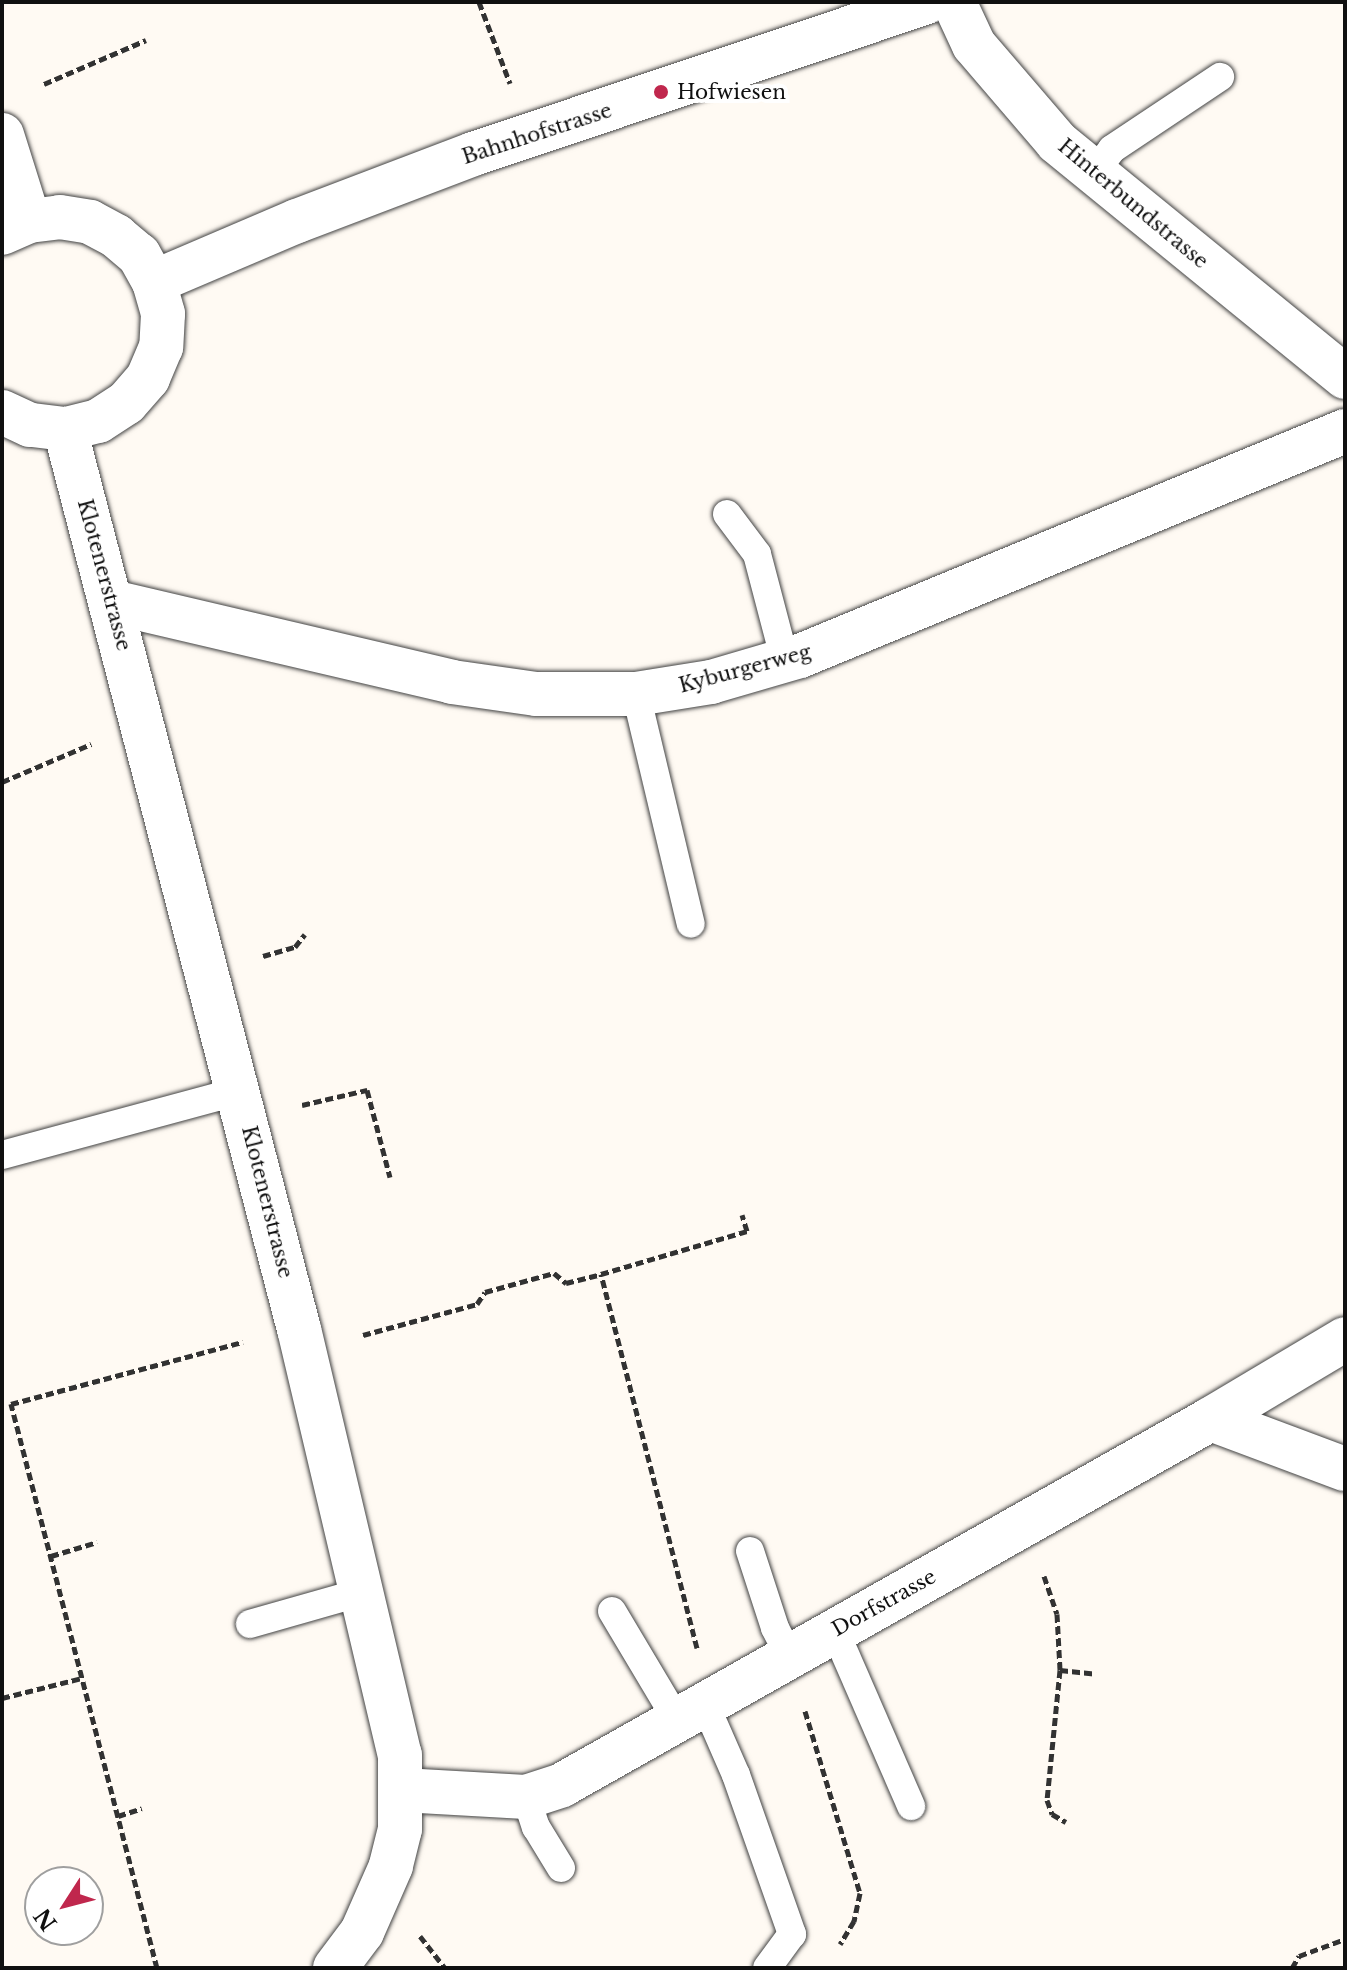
<!DOCTYPE html>
<style>
body{margin:0}
#map{position:relative;width:1347px;height:1970px;overflow:hidden;background:#fffaf3;font-family:"Libre Baskerville",serif}
div>[style]{position:absolute}
.path>*{height:5px;margin-top:-2.5px;transform-origin:0;background:repeating-linear-gradient(90deg,#323232 0 8px,transparent 0 12px)}
.roads{filter:drop-shadow(0 0 2px #434343) drop-shadow(0 0 2px #434343)}
.service>*{height:28px;margin:-14px;padding:0 14px;transform-origin:14px;border-radius:14px;background:#fff}
.minor>*{height:44px;margin:-22px;padding:0 22px;transform-origin:22px;border-radius:22px;background:#fff}
.tertiary>*{height:44px;margin:-22px;padding:0 22px;transform-origin:22px;border-radius:22px;background:#fff}
.dots>*{width:22px;height:22px;translate:-50% -50%;box-sizing:border-box;border:4px solid #fff;border-radius:50%}
span{translate:-50% -50%;white-space:nowrap;text-align:center;line-height:1.15;-webkit-text-stroke:8px #fff;paint-order:stroke}
.poi-label{font-size:20px;color:#101010}
.left{translate:0 -50%;text-align:left}
.street-label{font-size:20px;color:#101010}
.frame{position:absolute;inset:0;border:4px solid #101010;pointer-events:none}
.north{position:absolute;left:24px;top:1866px;width:80px;height:80px;box-sizing:border-box;background:#fff;border:2px solid #9f9f9f;border-radius:50%;rotate:234deg;font-size:22px;font-weight:700;line-height:32px;text-align:center;color:#101010}
.north::after{content:'';display:block;margin:auto;width:28px;height:36px;background:#c0274d;clip-path:polygon(50% 0,100% 100%,50% 72%,0 100%)}
</style>
<div id="map">
<div class="path">
<div style="left:479px;top:2px;width:87px;rotate:69.1deg"></div>
<div style="left:44px;top:84px;width:111px;rotate:-23.3deg"></div>
<div style="left:2px;top:782px;width:97px;rotate:-23.1deg"></div>
<div style="left:263px;top:956px;width:33px;rotate:-16deg"></div>
<div style="left:295px;top:947px;width:16px;rotate:-52deg"></div>
<div style="left:302px;top:1105px;width:67px;rotate:-13deg"></div>
<div style="left:367px;top:1090px;width:90px;rotate:75.2deg"></div>
<div style="left:363px;top:1335px;width:118px;rotate:-15.2deg"></div>
<div style="left:477px;top:1304px;width:14px;rotate:-56deg"></div>
<div style="left:485px;top:1292px;width:72px;rotate:-15.4deg"></div>
<div style="left:554px;top:1273px;width:16px;rotate:40deg"></div>
<div style="left:566px;top:1283px;width:36px;rotate:-14deg"></div>
<div style="left:51px;top:1556px;width:48px;rotate:-16.9deg"></div>
<div style="left:1044px;top:1576px;width:40px;rotate:71.1deg"></div>
<div style="left:1057px;top:1614px;width:56px;rotate:86.9deg"></div>
<div style="left:1060px;top:1670px;width:131px;rotate:95.7deg"></div>
<div style="left:1047px;top:1800px;width:15px;rotate:70deg"></div>
<div style="left:1052px;top:1814px;width:16px;rotate:30deg"></div>
<div style="left:697px;top:1648px;width:386px;rotate:-104.4deg"></div>
<div style="left:601px;top:1274px;width:152px;rotate:-16.4deg"></div>
<div style="left:747px;top:1231px;width:17px;rotate:-107deg"></div>
<div style="left:1060px;top:1670px;width:36px;rotate:6deg"></div>
<div style="left:2px;top:1698px;width:82px;rotate:-14deg"></div>
<div style="left:805px;top:1711px;width:190px;rotate:73.2deg"></div>
<div style="left:860px;top:1893px;width:29px;rotate:102deg"></div>
<div style="left:854px;top:1921px;width:27px;rotate:121deg"></div>
<div style="left:118px;top:1816px;width:25px;rotate:-18deg"></div>
<div style="left:420px;top:1936px;width:41px;rotate:52deg"></div>
<div style="left:157px;top:1968px;width:583px;rotate:-104.51deg"></div>
<div style="left:11px;top:1404px;width:240px;rotate:-15deg"></div>
<div style="left:1292px;top:1968px;width:14px;rotate:-60deg"></div>
<div style="left:1299px;top:1956px;width:49px;rotate:-20.3deg"></div>
</div>
<div class="roads">
<div class="service">
<div style="left:1094px;top:173px;width:30px;rotate:-53deg"></div>
<div style="left:1112px;top:149px;width:130px;rotate:-33.7deg"></div>
<div style="left:727px;top:514px;width:50px;rotate:53.1deg"></div>
<div style="left:757px;top:554px;width:111px;rotate:75.3deg"></div>
<div style="left:636px;top:694px;width:236px;rotate:76.6deg"></div>
<div style="left:2px;top:1155px;width:245px;rotate:-15.1deg"></div>
<div style="left:750px;top:1551px;width:81px;rotate:72deg"></div>
<div style="left:775px;top:1628px;width:31px;rotate:63deg"></div>
<div style="left:612px;top:1611px;width:127px;rotate:59.2deg"></div>
<div style="left:250px;top:1624px;width:116px;rotate:-15.9deg"></div>
<div style="left:835px;top:1631px;width:191px;rotate:66.5deg"></div>
<div style="left:705px;top:1704px;width:77px;rotate:66.4deg"></div>
<div style="left:736px;top:1775px;width:169px;rotate:70.6deg"></div>
<div style="left:792px;top:1934px;width:42px;rotate:126.3deg"></div>
<div style="left:526px;top:1797px;width:32px;rotate:72deg"></div>
<div style="left:536px;top:1827px;width:48px;rotate:58.6deg"></div>
</div>
<div class="minor">
<div style="left:954px;top:2px;width:47px;rotate:65.1deg"></div>
<div style="left:974px;top:45px;width:128px;rotate:49.4deg"></div>
<div style="left:1057px;top:142px;width:372px;rotate:39.2deg"></div>
<div style="left:112px;top:602px;width:349px;rotate:13.2deg"></div>
<div style="left:452px;top:682px;width:85px;rotate:8.1deg"></div>
<div style="left:536px;top:694px;width:100px"></div>
<div style="left:636px;top:694px;width:76px;rotate:-9.1deg"></div>
<div style="left:711px;top:682px;width:93px;rotate:-16.3deg"></div>
<div style="left:800px;top:656px;width:590px;rotate:-22.43deg"></div>
<div style="left:1211px;top:1419px;width:143px;rotate:20.5deg"></div>
<div style="left:402px;top:1790px;width:124px;rotate:3.2deg"></div>
<div style="left:526px;top:1797px;width:38px;rotate:-18deg"></div>
<div style="left:562px;top:1785px;width:745px;rotate:-29.42deg"></div>
<div style="left:1211px;top:1419px;width:156px;rotate:-30.8deg"></div>
</div>
<div class="tertiary">
<div style="left:2px;top:135px;width:90px;rotate:72.6deg"></div>
<div style="left:2px;top:233px;width:30px;rotate:-24deg"></div>
<div style="left:29px;top:221px;width:31px;rotate:-7deg"></div>
<div style="left:60px;top:217px;width:30px;rotate:9deg"></div>
<div style="left:90px;top:222px;width:30px;rotate:28deg"></div>
<div style="left:116px;top:236px;width:30px;rotate:40deg"></div>
<div style="left:139px;top:255px;width:31px;rotate:61deg"></div>
<div style="left:154px;top:282px;width:33px;rotate:74deg"></div>
<div style="left:163px;top:314px;width:33px;rotate:93deg"></div>
<div style="left:161px;top:347px;width:34px;rotate:113deg"></div>
<div style="left:148px;top:378px;width:33px;rotate:131deg"></div>
<div style="left:126px;top:403px;width:33px;rotate:147deg"></div>
<div style="left:98px;top:421px;width:34px;rotate:166deg"></div>
<div style="left:65px;top:429px;width:35px;rotate:-173deg"></div>
<div style="left:30px;top:425px;width:31px;rotate:-155deg"></div>
<div style="left:154px;top:282px;width:155px;rotate:-23.1deg"></div>
<div style="left:297px;top:221px;width:188px;rotate:-20.8deg"></div>
<div style="left:473px;top:154px;width:478px;rotate:-18.5deg"></div>
<div style="left:65px;top:429px;width:930px;rotate:75.43deg"></div>
<div style="left:299px;top:1329px;width:438px;rotate:76.7deg"></div>
<div style="left:400px;top:1755px;width:74px;rotate:90deg"></div>
<div style="left:400px;top:1829px;width:38px;rotate:104deg"></div>
<div style="left:391px;top:1866px;width:72px;rotate:113.7deg"></div>
<div style="left:362px;top:1932px;width:45px;rotate:126.9deg"></div>
</div>
</div>
<div class="dots">
<div style="left:661px;top:92px;background:#c0274d"></div>
</div>
<div class="poi-label">
<span class="left" style="left:677px;top:92px">Hofwiesen</span>
</div>
<div class="street-label">
<span style="left:537px;top:134px;rotate:-18deg">Bahnhofstrasse</span>
<span style="left:1133px;top:204px;rotate:40deg">Hinterbundstrasse</span>
<span style="left:104px;top:575px;rotate:75deg">Klotenerstrasse</span>
<span style="left:745px;top:669px;rotate:-15deg">Kyburgerweg</span>
<span style="left:267px;top:1202px;rotate:76deg">Klotenerstrasse</span>
<span style="left:884px;top:1603px;rotate:-29deg">Dorfstrasse</span>
</div>
<div class="frame"></div>
<div class="north">N</div>
</div>
